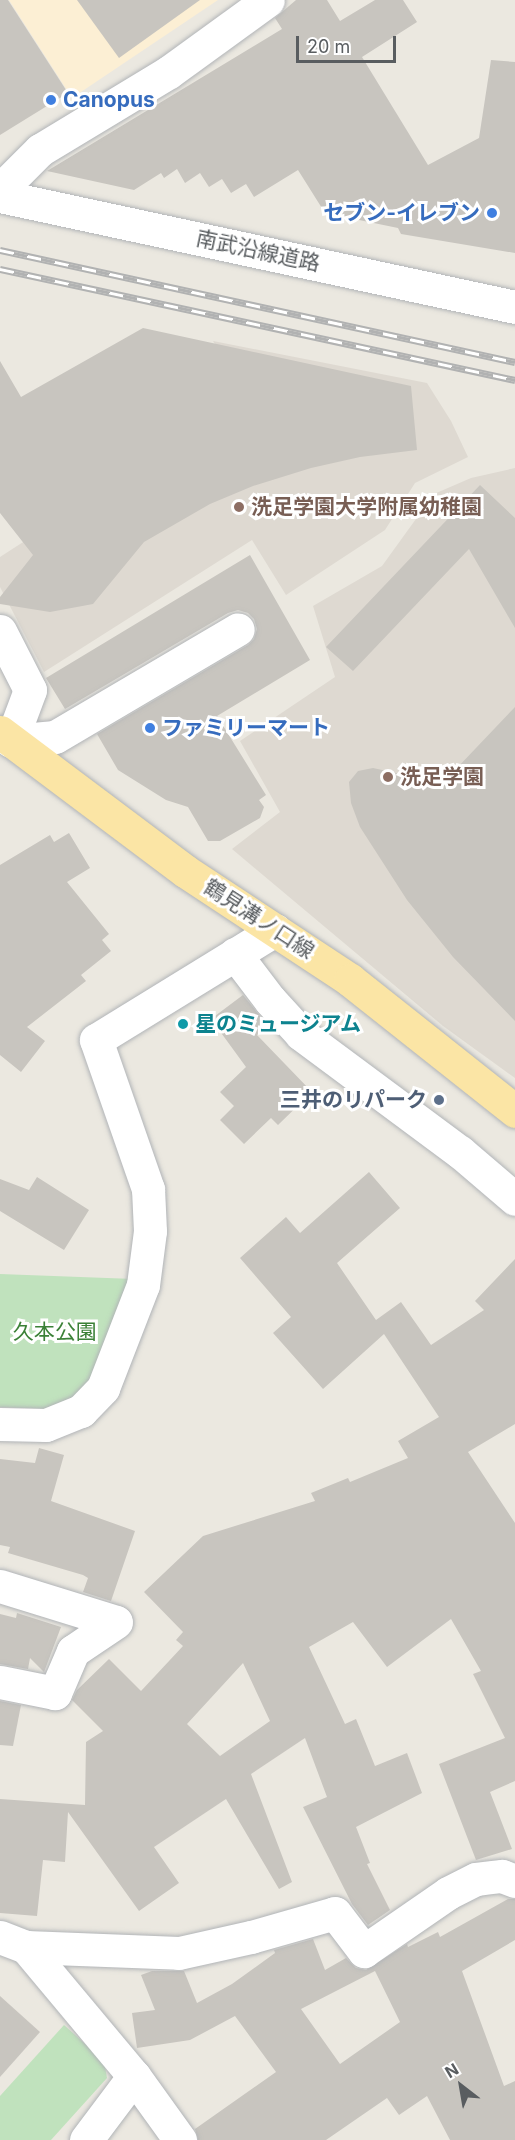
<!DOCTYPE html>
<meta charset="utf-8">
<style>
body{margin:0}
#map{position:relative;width:515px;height:2140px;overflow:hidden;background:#ebe8e0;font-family:Inter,"Noto Sans JP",sans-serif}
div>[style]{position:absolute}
.commercial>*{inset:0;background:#fcefd4}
.education>*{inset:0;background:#ded9d1}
.green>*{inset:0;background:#c0e2bd}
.building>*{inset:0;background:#c8c5bf}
.roads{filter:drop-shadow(0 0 2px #b1b4b7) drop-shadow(0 0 2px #b1b4b7)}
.minor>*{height:33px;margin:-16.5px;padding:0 16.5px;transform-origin:16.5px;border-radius:16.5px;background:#fff}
.major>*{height:33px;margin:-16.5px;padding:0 16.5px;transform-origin:16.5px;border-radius:16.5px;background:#fbe5a5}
.rail>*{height:7px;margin-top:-3.5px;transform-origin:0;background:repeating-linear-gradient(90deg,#fff 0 14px,#b1b2b2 0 28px);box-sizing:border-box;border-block:2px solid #b1b2b2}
.dots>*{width:16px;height:16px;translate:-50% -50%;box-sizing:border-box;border:3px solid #fff;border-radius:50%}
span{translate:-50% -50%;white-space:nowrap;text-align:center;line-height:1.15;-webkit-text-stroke:6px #fff;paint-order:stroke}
.shop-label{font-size:21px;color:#366cbe;font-weight:700}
.left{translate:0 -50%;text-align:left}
.right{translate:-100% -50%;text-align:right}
.street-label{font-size:21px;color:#595d60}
.education-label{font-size:21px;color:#785e54;font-weight:700}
.culture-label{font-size:21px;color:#0d838f;font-weight:700}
.service-label{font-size:21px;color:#4e5e75;font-weight:700}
.park-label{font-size:21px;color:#3b8137}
.north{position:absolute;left:431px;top:2056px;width:60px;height:60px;-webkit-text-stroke:4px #fff;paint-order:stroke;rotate:329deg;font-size:16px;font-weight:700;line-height:24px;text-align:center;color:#595d60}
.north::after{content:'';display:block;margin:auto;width:21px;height:27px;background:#595d60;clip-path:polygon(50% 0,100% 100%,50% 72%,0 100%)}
.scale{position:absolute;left:296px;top:36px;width:100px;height:27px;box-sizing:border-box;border:3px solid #595d60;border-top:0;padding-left:8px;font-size:18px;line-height:21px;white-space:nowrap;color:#595d60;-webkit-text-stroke:4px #fff;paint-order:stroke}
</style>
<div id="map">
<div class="commercial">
<div style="clip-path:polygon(9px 0,218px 0,72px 98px)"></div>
</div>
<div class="education">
<div style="clip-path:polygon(213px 341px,427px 383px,451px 421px,468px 457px,415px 483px,385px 530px,286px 595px,252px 540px,44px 672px,0 587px,0 557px,249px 396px)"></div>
<div style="clip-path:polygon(515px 468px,515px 1078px,443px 1026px,232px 849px,280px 812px,240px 741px,335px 677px,313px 606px,382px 566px,434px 494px,471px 478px)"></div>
</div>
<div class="green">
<div style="clip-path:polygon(0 1274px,134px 1279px,90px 1394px,62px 1410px,0 1407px)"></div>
<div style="clip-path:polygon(64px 2025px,104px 2061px,107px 2078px,51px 2140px,0 2140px,0 2096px)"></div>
</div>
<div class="building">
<div style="clip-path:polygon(0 0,8px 0,68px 93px,0 135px)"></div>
<div style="clip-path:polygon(77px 0,200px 0,119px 58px)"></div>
<div style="clip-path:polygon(296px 0,327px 0,340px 21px,375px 0,403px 0,417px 22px,362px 57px,428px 165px,479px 138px,491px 60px,515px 62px,515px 253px,401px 234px,398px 228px,325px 213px,298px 170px,254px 197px,246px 184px,231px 193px,222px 179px,209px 187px,200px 173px,185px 183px,177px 169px,164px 178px,161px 173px,134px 190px,47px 171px,282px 29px,275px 18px)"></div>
<div style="clip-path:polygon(143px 328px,411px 386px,417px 450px,360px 457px,311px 468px,253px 486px,210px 504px,144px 542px,93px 604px,50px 612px,0 604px,0 597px,33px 555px,0 513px,0 361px,21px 397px)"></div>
<div style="clip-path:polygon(480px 485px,515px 518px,515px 628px,469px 549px,353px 671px,326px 647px)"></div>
<div style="clip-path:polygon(250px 555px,310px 660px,217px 716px,266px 795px,259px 800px,264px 807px,260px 818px,220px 841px,208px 841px,188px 807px,166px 800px,118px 770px,97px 734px,248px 645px,254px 639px,257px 629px,254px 619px,248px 613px,238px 610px,228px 613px,65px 709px,46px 678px)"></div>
<div style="clip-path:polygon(515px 707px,515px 1021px,453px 957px,407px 900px,360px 827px,351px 803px,349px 782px,358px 771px,373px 768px,396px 773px,437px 789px)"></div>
<div style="clip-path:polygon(69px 833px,90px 868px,67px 882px,109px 934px,102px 940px,111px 951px,81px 975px,86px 981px,27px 1027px,45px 1041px,21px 1072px,0 1055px,0 865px,50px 835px,54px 842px)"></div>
<div style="clip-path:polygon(243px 995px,268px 1026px,257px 1035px,312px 1092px,278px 1125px,271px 1118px,244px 1144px,220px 1120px,234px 1106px,220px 1092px,246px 1067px,211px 1019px)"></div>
<div style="clip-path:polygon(evenodd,369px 1172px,400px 1208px,337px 1263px,376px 1320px,401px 1302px,431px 1345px,484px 1310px,475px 1301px,515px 1259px,515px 1424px,468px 1452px,515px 1523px,515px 1781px,490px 1792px,512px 1849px,476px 1860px,439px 1764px,505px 1738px,473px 1674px,481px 1671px,451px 1619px,387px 1667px,353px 1622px,309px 1647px,345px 1724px,356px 1719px,375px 1766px,407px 1753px,422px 1793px,356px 1827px,370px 1863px,367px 1864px,390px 1910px,368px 1925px,352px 1904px,303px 1807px,327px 1797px,305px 1738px,251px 1774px,292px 1882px,279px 1889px,226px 1799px,154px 1847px,179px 1883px,139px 1911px,68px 1812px,65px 1862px,43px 1860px,37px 1916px,0 1913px,0 1799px,85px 1805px,86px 1742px,103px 1731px,72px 1700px,77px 1690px,109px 1659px,141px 1691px,183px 1646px,176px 1640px,183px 1632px,144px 1592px,203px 1536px,315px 1501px,311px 1493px,348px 1478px,350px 1482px,408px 1458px,398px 1441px,439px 1417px,384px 1334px,323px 1389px,273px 1333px,291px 1317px,240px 1258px,286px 1217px,300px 1233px,369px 1172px,243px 1663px,270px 1721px,220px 1756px,187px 1724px,243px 1663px)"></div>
<div style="clip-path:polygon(37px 1177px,89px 1210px,64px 1250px,0 1211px,0 1179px,29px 1190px)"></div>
<div style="clip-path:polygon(39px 1448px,64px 1455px,51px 1501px,135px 1531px,111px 1601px,83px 1592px,88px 1578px,83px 1575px,8px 1553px,10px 1547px,0 1545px,0 1459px,35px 1463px)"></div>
<div style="clip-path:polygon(17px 1613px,61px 1627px,44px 1672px,30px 1658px,28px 1669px,0 1664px,0 1614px,16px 1618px)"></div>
<div style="clip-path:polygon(0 1701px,21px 1705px,13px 1746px,0 1745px)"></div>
<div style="clip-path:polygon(evenodd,508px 1899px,515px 1899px,515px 1940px,462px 1971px,504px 2086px,515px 2081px,515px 2140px,450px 2140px,427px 2096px,399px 2115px,387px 2098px,326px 2140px,198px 2140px,195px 2129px,276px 2072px,235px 2016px,190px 2040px,137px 2048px,132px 2013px,155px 2010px,141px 1975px,152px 1971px,184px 1971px,197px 2003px,232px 1984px,275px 1953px,274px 1950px,313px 1939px,325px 1970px,346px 1958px,356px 1968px,366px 1970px,407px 1944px,408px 1947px,438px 1932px,440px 1937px,508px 1899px,375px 1971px,400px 2022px,340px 2064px,301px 2009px,375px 1971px)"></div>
<div style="clip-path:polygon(0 1996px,40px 2032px,0 2077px)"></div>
</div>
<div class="roads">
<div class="minor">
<div style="left:0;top:190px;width:57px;rotate:-45deg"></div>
<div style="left:40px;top:150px;width:151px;rotate:-31.2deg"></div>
<div style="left:169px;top:72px;width:122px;rotate:-36deg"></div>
<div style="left:0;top:196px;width:527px;rotate:12.16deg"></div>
<div style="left:0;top:631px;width:66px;rotate:63deg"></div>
<div style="left:30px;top:690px;width:54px;rotate:110.4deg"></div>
<div style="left:11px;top:741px;width:44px;rotate:-5.2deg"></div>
<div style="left:55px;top:737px;width:212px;rotate:-30.5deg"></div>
<div style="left:235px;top:954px;width:58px;rotate:52.7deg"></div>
<div style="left:270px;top:1000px;width:46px;rotate:47.6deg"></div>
<div style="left:301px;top:1034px;width:198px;rotate:36.6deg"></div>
<div style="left:460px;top:1152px;width:72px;rotate:40.5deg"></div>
<div style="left:0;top:1424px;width:46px;rotate:1.2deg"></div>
<div style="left:46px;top:1425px;width:38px;rotate:-22deg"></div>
<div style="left:81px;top:1411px;width:32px;rotate:-46deg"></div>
<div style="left:103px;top:1388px;width:110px;rotate:-68.8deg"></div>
<div style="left:143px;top:1285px;width:54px;rotate:-82.6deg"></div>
<div style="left:150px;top:1231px;width:42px;rotate:-92.7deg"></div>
<div style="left:148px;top:1189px;width:158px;rotate:-109.2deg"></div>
<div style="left:96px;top:1040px;width:210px;rotate:-31.6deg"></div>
<div style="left:0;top:1586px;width:121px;rotate:17.2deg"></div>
<div style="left:116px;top:1622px;width:52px;rotate:146deg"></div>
<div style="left:73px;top:1651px;width:46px;rotate:113.2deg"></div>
<div style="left:55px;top:1693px;width:56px;rotate:-168.7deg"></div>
<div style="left:0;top:1937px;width:28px;rotate:21deg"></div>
<div style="left:26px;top:1947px;width:153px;rotate:2.2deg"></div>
<div style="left:179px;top:1953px;width:74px;rotate:-12.5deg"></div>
<div style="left:251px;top:1937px;width:87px;rotate:-15.9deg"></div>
<div style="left:335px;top:1913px;width:48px;rotate:52.7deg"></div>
<div style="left:364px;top:1951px;width:102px;rotate:-34.6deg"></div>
<div style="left:448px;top:1893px;width:31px;rotate:-27deg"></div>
<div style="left:476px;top:1879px;width:26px;rotate:-7deg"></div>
<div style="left:502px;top:1876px;width:14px;rotate:21deg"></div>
<div style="left:26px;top:1947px;width:168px;rotate:50.1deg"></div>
<div style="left:134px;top:2076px;width:79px;rotate:54.3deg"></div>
<div style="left:86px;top:2140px;width:80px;rotate:-53.1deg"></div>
</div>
<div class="major">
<div style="left:0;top:732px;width:231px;rotate:36.9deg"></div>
<div style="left:185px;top:871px;width:198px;rotate:33.4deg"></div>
<div style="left:350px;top:980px;width:211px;rotate:38.4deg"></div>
</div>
</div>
<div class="rail">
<div style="left:0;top:250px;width:527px;rotate:12.27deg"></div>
<div style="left:0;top:269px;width:527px;rotate:12.16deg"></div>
</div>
<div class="dots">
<div style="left:51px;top:100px;background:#3f7fe0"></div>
<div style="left:492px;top:213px;background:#3f7fe0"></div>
<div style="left:239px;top:507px;background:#8d6e63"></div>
<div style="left:150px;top:728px;background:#3f7fe0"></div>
<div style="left:388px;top:777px;background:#8d6e63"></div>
<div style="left:183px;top:1024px;background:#0f9aa8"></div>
<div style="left:439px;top:1100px;background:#5c6f8a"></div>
</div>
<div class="shop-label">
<span class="left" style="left:63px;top:100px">Canopus</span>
<span class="right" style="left:480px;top:213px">セブン-イレブン</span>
<span class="left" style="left:162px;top:728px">ファミリーマート</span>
</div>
<div class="street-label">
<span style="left:258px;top:251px;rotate:12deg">南武沿線道路</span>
<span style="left:259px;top:919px;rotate:33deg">鶴見溝ノ口線</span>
</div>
<div class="education-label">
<span class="left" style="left:251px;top:507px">洗足学園大学附属幼稚園</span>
<span class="left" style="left:400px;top:777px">洗足学園</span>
</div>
<div class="culture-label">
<span class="left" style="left:195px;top:1024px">星のミュージアム</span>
</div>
<div class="service-label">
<span class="right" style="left:427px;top:1100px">三井のリパーク</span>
</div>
<div class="park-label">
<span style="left:55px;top:1332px">久本公園</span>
</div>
<div class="north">N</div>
<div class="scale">20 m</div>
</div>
